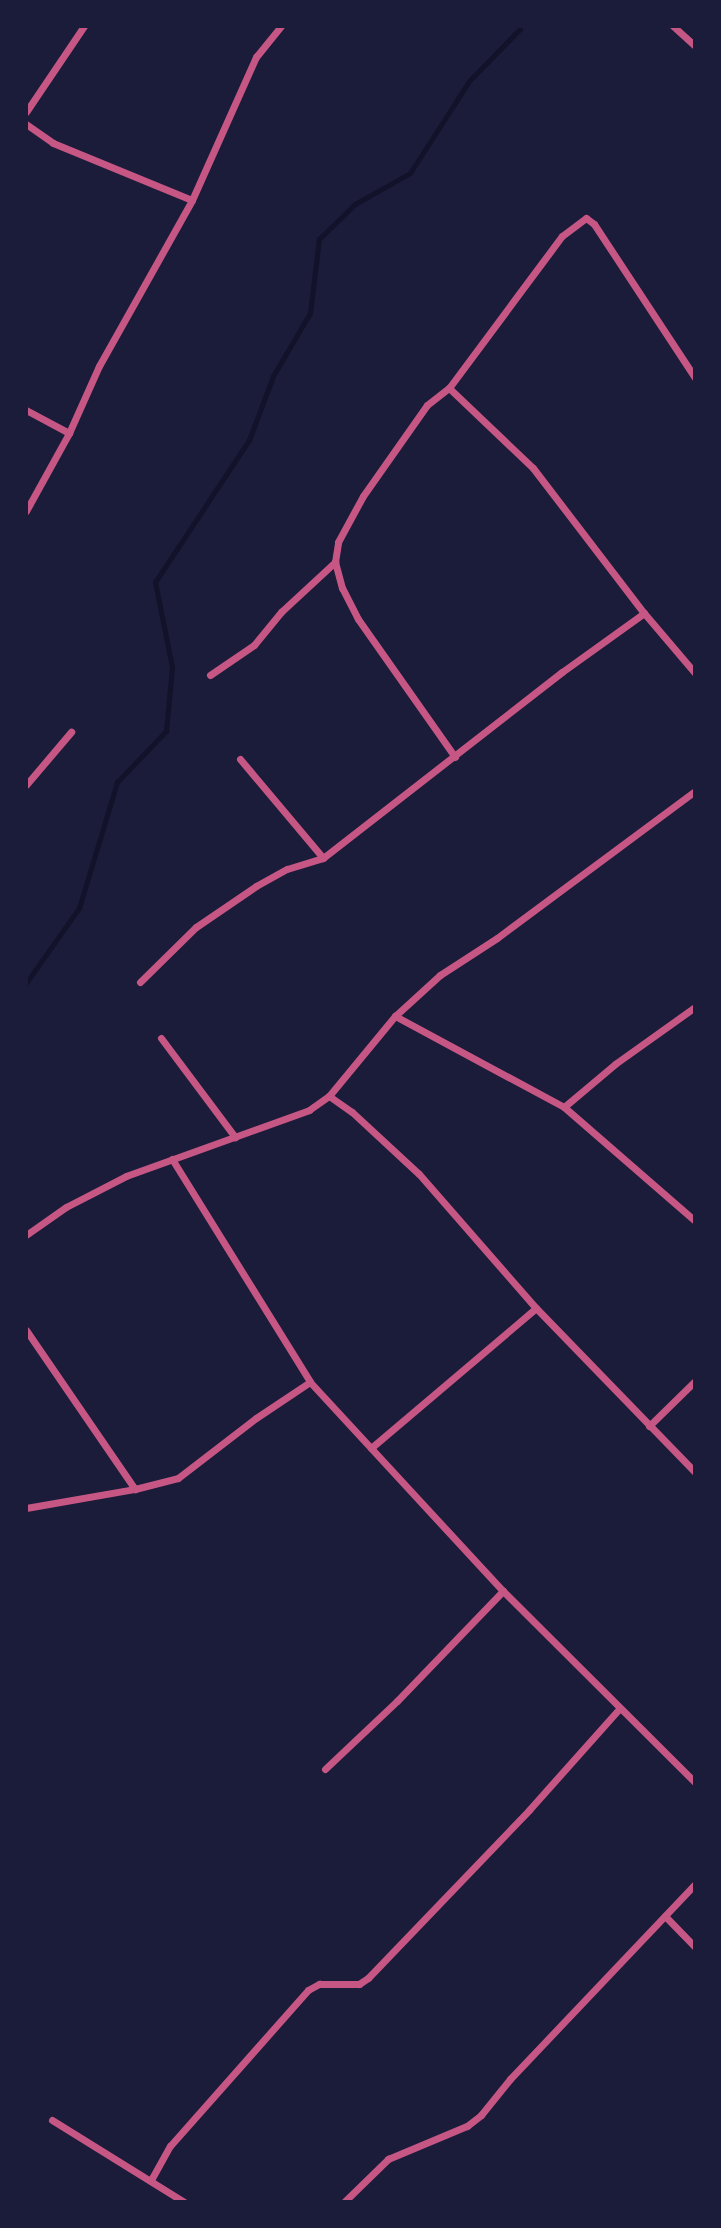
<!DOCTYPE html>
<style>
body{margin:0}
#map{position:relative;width:721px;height:2228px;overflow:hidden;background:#1b1b3a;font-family:"IBM Plex Sans",sans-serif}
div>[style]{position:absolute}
.stream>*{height:5px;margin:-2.5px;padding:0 2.5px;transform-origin:2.5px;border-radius:2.5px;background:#12122b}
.minor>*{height:7px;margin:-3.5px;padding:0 3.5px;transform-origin:3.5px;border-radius:3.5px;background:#c65784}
span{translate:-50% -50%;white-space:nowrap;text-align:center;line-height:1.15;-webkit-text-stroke:5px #1b1b3a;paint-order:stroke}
.frame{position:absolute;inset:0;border:28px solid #1b1b3a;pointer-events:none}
</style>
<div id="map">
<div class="stream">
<div style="left:26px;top:983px;width:92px;rotate:-54.8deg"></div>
<div style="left:79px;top:908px;width:132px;rotate:-73.2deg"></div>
<div style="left:117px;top:782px;width:71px;rotate:-46.1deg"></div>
<div style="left:166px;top:731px;width:64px;rotate:-84.6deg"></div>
<div style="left:172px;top:667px;width:87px;rotate:-101.3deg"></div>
<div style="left:155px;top:582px;width:170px;rotate:-56.5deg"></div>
<div style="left:249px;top:440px;width:68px;rotate:-69.4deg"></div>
<div style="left:273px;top:376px;width:73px;rotate:-59.6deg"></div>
<div style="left:310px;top:313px;width:75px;rotate:-83.1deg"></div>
<div style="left:319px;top:239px;width:50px;rotate:-44.2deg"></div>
<div style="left:355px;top:204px;width:63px;rotate:-29.4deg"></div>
<div style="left:410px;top:173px;width:109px;rotate:-57.3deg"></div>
<div style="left:469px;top:81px;width:73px;rotate:-45.6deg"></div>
<div style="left:520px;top:29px;width:3px;rotate:-108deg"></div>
</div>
<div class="minor">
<div style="left:673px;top:26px;width:30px;rotate:42deg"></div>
<div style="left:26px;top:112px;width:104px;rotate:-56deg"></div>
<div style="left:26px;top:124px;width:33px;rotate:35deg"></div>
<div style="left:53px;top:143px;width:150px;rotate:22.3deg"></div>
<div style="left:449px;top:388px;width:189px;rotate:-53.4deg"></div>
<div style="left:562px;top:236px;width:30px;rotate:-37deg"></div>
<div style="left:586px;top:218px;width:10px;rotate:37deg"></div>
<div style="left:594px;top:224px;width:184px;rotate:56.7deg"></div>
<div style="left:26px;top:410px;width:49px;rotate:28.1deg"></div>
<div style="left:26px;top:511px;width:89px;rotate:-61.1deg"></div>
<div style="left:69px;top:433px;width:73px;rotate:-65.9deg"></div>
<div style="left:99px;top:366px;width:190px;rotate:-60.7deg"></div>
<div style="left:192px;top:200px;width:157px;rotate:-65.9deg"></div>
<div style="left:256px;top:57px;width:40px;rotate:-51deg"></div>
<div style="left:210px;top:675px;width:53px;rotate:-34.3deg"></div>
<div style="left:254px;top:645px;width:43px;rotate:-50.7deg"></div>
<div style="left:281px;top:612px;width:74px;rotate:-42.8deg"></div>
<div style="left:455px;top:757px;width:169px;rotate:-125.1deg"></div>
<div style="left:358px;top:619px;width:35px;rotate:-117deg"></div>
<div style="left:342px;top:588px;width:27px;rotate:-105deg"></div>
<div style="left:335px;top:562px;width:20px;rotate:-81deg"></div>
<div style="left:338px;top:542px;width:52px;rotate:-61.5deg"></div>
<div style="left:363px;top:496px;width:111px;rotate:-54.9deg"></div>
<div style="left:427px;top:405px;width:28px;rotate:-38deg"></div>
<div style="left:449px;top:388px;width:116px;rotate:43.6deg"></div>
<div style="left:533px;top:468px;width:183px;rotate:52.6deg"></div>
<div style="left:644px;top:613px;width:79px;rotate:49.6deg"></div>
<div style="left:240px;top:759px;width:129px;rotate:50deg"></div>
<div style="left:26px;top:785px;width:70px;rotate:-49.7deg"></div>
<div style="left:140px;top:982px;width:78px;rotate:-44.5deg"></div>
<div style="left:196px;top:927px;width:73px;rotate:-34.3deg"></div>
<div style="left:256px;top:886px;width:35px;rotate:-29deg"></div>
<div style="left:287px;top:869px;width:38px;rotate:-17deg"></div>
<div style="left:323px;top:858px;width:303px;rotate:-37.9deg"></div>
<div style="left:562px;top:672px;width:101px;rotate:-35.7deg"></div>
<div style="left:395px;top:1016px;width:192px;rotate:28.3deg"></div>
<div style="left:564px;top:1107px;width:174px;rotate:41deg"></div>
<div style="left:161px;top:1038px;width:124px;rotate:53.2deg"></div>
<div style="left:329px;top:1096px;width:28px;rotate:35deg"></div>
<div style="left:352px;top:1112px;width:91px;rotate:42.8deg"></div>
<div style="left:419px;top:1174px;width:178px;rotate:48.9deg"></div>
<div style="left:536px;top:1308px;width:228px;rotate:45.9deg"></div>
<div style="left:564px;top:1107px;width:67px;rotate:-40.1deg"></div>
<div style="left:615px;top:1064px;width:98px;rotate:-35.5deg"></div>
<div style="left:172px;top:1159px;width:262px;rotate:58.2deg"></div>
<div style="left:310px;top:1382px;width:284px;rotate:47.3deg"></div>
<div style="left:503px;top:1591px;width:271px;rotate:44.9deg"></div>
<div style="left:26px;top:1235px;width:49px;rotate:-35deg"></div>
<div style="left:66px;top:1207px;width:68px;rotate:-27.3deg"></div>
<div style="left:126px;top:1176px;width:195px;rotate:-19.8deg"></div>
<div style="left:309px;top:1110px;width:24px;rotate:-35deg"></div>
<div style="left:329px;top:1096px;width:104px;rotate:-50.5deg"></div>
<div style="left:395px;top:1016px;width:61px;rotate:-42.3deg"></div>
<div style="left:440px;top:975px;width:68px;rotate:-33deg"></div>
<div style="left:497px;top:938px;width:247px;rotate:-36.6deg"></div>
<div style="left:26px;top:1330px;width:193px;rotate:55.6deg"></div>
<div style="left:649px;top:1426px;width:64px;rotate:-44.4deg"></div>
<div style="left:371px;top:1448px;width:216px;rotate:-40.3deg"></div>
<div style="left:26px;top:1508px;width:111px;rotate:-9.9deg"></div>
<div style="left:135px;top:1489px;width:44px;rotate:-14.3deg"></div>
<div style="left:178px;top:1478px;width:98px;rotate:-37.6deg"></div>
<div style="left:256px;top:1418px;width:65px;rotate:-33.7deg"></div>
<div style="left:325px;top:1769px;width:99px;rotate:-43.4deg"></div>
<div style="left:397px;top:1701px;width:153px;rotate:-46.1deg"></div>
<div style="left:665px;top:1916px;width:43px;rotate:45.9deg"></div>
<div style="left:52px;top:2120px;width:155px;rotate:31.8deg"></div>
<div style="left:151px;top:2180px;width:39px;rotate:-61deg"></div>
<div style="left:170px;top:2146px;width:208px;rotate:-48.5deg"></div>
<div style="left:308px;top:1990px;width:13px;rotate:-29deg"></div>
<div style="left:319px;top:1984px;width:40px"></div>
<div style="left:359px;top:1984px;width:11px;rotate:-34deg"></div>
<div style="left:368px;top:1978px;width:233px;rotate:-46.2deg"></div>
<div style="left:529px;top:1810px;width:135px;rotate:-48.3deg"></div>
<div style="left:344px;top:2202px;width:62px;rotate:-44.3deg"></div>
<div style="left:388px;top:2159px;width:86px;rotate:-22.7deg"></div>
<div style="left:467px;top:2126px;width:18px;rotate:-38deg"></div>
<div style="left:481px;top:2115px;width:46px;rotate:-51.1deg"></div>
<div style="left:510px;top:2079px;width:269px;rotate:-46.5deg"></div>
</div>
<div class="frame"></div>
</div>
